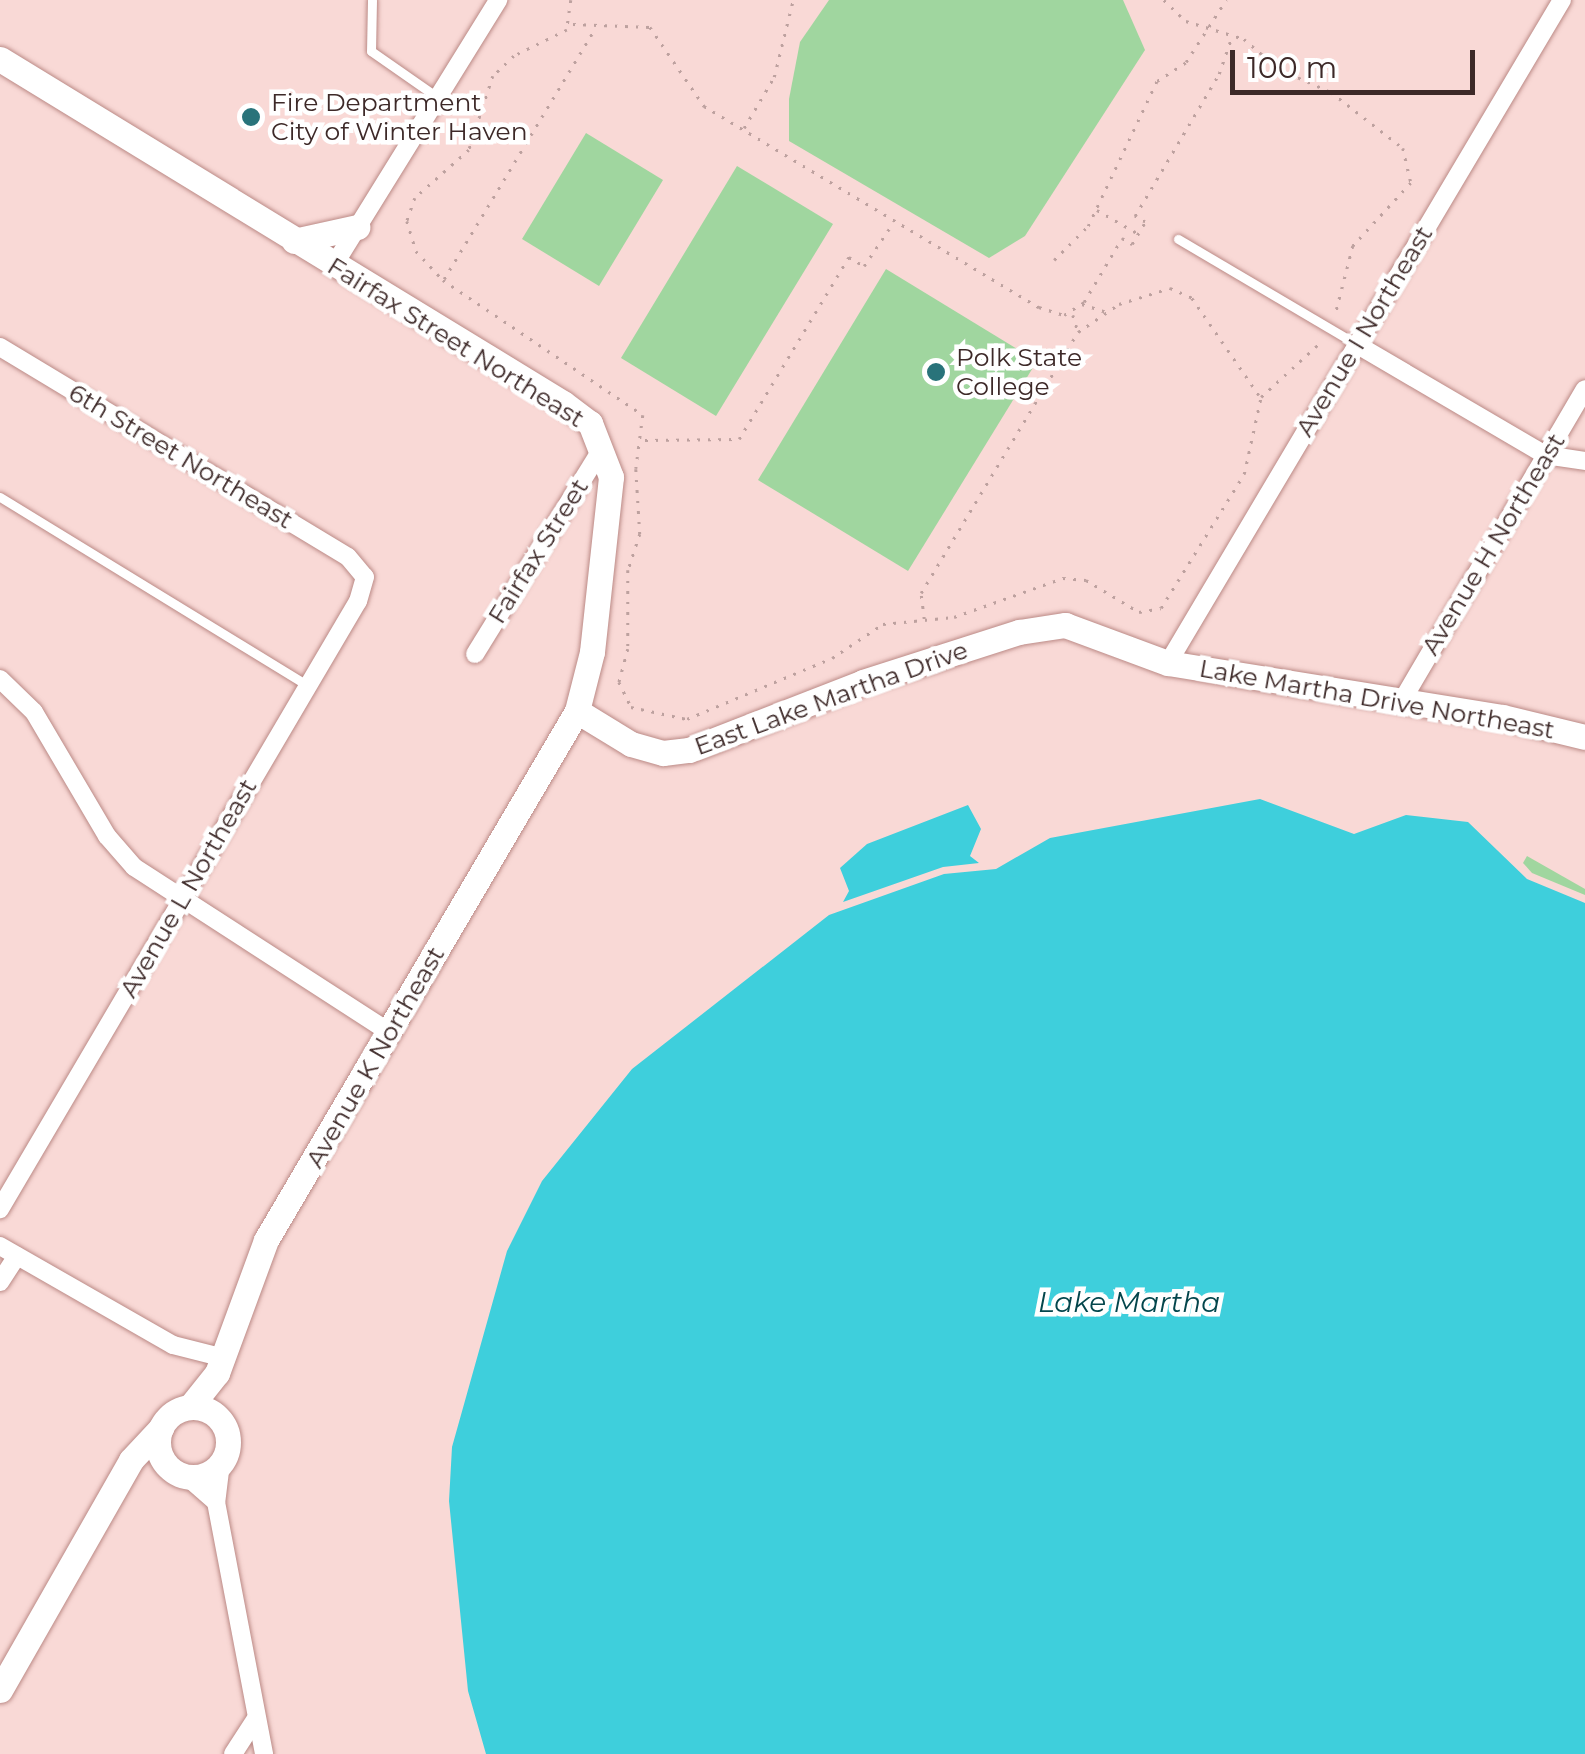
<!DOCTYPE html>
<style>
body{margin:0}
#map{position:relative;width:1585px;height:1754px;overflow:hidden;background:#f9d9d6;font-family:Montserrat,sans-serif}
div>[style]{position:absolute}
.green>*{inset:0;background:#a0d69f}
.water>*{inset:0;background:#3ecfdc}
.path>*{height:2.5px;margin-top:-1.25px;transform-origin:0;background:repeating-linear-gradient(90deg,#bda19f 0 2.5px,transparent 0 10.5px)}
.roads{filter:drop-shadow(0 0 2px #bb8a86) drop-shadow(0 0 2px #bb8a86)}
.lane>*{height:9px;margin:-4.5px;padding:0 4.5px;transform-origin:4.5px;border-radius:4.5px;background:#fff}
.street>*{height:18px;margin:-9px;padding:0 9px;transform-origin:9px;border-radius:9px;background:#fff}
.secondary>*{height:25px;margin:-12.5px;padding:0 12.5px;transform-origin:12.5px;border-radius:12.5px;background:#fff}
.secondary>.ring{margin:-12.5px;padding:0;box-sizing:content-box;background:none;border:25px solid #fff;border-radius:50%}
.dots>*{width:28px;height:28px;translate:-50% -50%;box-sizing:border-box;border:5px solid #fff;border-radius:50%}
span{translate:-50% -50%;white-space:nowrap;text-align:center;line-height:1.15;-webkit-text-stroke:9px #fff;paint-order:stroke}
.poi-label{font-size:25px;color:#3d2928}
.left{translate:0 -50%;text-align:left}
.street-label{font-size:25px;color:#3d2928}
.water-label{font-size:28px;color:#04464c;font-style:italic}
.scale{position:absolute;left:1230px;top:50px;width:245px;height:45px;box-sizing:border-box;border:5px solid #3d2928;border-top:0;padding-left:12px;font-size:30px;line-height:35px;white-space:nowrap;color:#3d2928;-webkit-text-stroke:8px #fff;paint-order:stroke}
</style>
<div id="map">
<div class="green">
<div style="clip-path:polygon(829px 0,1123px 0,1145px 50px,1025px 236px,989px 258px,789px 141px,789px 99px,800px 42px)"></div>
<div style="clip-path:polygon(586px 133px,663px 180px,599px 286px,522px 239px)"></div>
<div style="clip-path:polygon(737px 166px,833px 224px,716px 416px,621px 358px)"></div>
<div style="clip-path:polygon(886px 269px,1037px 361px,908px 571px,758px 480px)"></div>
<div style="clip-path:polygon(1527px 856px,1585px 889px,1585px 895px,1532px 873px,1523px 863px)"></div>
</div>
<div class="water">
<div style="clip-path:polygon(1260px 799px,1354px 834px,1406px 815px,1468px 822px,1527px 879px,1585px 903px,1585px 1754px,486px 1754px,468px 1691px,449px 1501px,452px 1447px,507px 1251px,542px 1181px,632px 1069px,829px 915px,944px 874px,996px 869px,1050px 838px)"></div>
<div style="clip-path:polygon(968px 805px,981px 829px,970px 856px,979px 863px,943px 867px,843px 902px,849px 891px,840px 868px,867px 844px)"></div>
</div>
<div class="path">
<div style="left:571px;top:0;width:30px;rotate:98deg"></div>
<div style="left:567px;top:30px;width:59px;rotate:153.9deg"></div>
<div style="left:514px;top:56px;width:29px;rotate:136deg"></div>
<div style="left:493px;top:76px;width:78px;rotate:108deg"></div>
<div style="left:469px;top:150px;width:72px;rotate:138.4deg"></div>
<div style="left:415px;top:198px;width:24px;rotate:109deg"></div>
<div style="left:407px;top:221px;width:31px;rotate:73deg"></div>
<div style="left:416px;top:251px;width:40px;rotate:47deg"></div>
<div style="left:443px;top:280px;width:241px;rotate:34deg"></div>
<div style="left:643px;top:415px;width:54px;rotate:97.4deg"></div>
<div style="left:636px;top:469px;width:65px;rotate:86.5deg"></div>
<div style="left:640px;top:534px;width:38px;rotate:108deg"></div>
<div style="left:628px;top:570px;width:79px;rotate:90deg"></div>
<div style="left:628px;top:649px;width:34px;rotate:105deg"></div>
<div style="left:619px;top:682px;width:28px;rotate:64deg"></div>
<div style="left:631px;top:707px;width:57px;rotate:12.1deg"></div>
<div style="left:687px;top:719px;width:157px;rotate:-22.8deg"></div>
<div style="left:832px;top:658px;width:61px;rotate:-33.7deg"></div>
<div style="left:883px;top:624px;width:71px;rotate:-5.6deg"></div>
<div style="left:954px;top:617px;width:116px;rotate:-19.7deg"></div>
<div style="left:1063px;top:578px;width:23px;rotate:5deg"></div>
<div style="left:1086px;top:580px;width:62px;rotate:31.1deg"></div>
<div style="left:1139px;top:612px;width:22px;rotate:-10deg"></div>
<div style="left:1161px;top:608px;width:158px;rotate:-58.2deg"></div>
<div style="left:1244px;top:474px;width:79px;rotate:-77.6deg"></div>
<div style="left:1261px;top:397px;width:83px;rotate:-42.6deg"></div>
<div style="left:1164px;top:0;width:30px;rotate:44deg"></div>
<div style="left:1186px;top:21px;width:61px;rotate:17.2deg"></div>
<div style="left:1244px;top:39px;width:46px;rotate:40.6deg"></div>
<div style="left:1279px;top:69px;width:57px;rotate:23.9deg"></div>
<div style="left:1331px;top:92px;width:91px;rotate:37.9deg"></div>
<div style="left:1403px;top:148px;width:36px;rotate:77deg"></div>
<div style="left:1411px;top:183px;width:86px;rotate:132.6deg"></div>
<div style="left:1353px;top:246px;width:72px;rotate:104.4deg"></div>
<div style="left:573px;top:24px;width:77px;rotate:2.2deg"></div>
<div style="left:650px;top:27px;width:96px;rotate:55.6deg"></div>
<div style="left:704px;top:106px;width:391px;rotate:31deg"></div>
<div style="left:1039px;top:307px;width:26px;rotate:18deg"></div>
<div style="left:1064px;top:315px;width:24px;rotate:-33deg"></div>
<div style="left:1084px;top:302px;width:74px;rotate:-59.3deg"></div>
<div style="left:1122px;top:238px;width:12px;rotate:31deg"></div>
<div style="left:1132px;top:244px;width:26px;rotate:-59deg"></div>
<div style="left:1145px;top:222px;width:12px;rotate:-149deg"></div>
<div style="left:1135px;top:216px;width:165px;rotate:-59.4deg"></div>
<div style="left:1219px;top:74px;width:40px;rotate:-71.1deg"></div>
<div style="left:744px;top:128px;width:59px;rotate:-59.5deg"></div>
<div style="left:774px;top:77px;width:79px;rotate:-76.1deg"></div>
<div style="left:1097px;top:210px;width:46px;rotate:29.9deg"></div>
<div style="left:1054px;top:260px;width:48px;rotate:-45deg"></div>
<div style="left:1088px;top:226px;width:161px;rotate:-64.6deg"></div>
<div style="left:1157px;top:81px;width:35px;rotate:-33deg"></div>
<div style="left:1186px;top:62px;width:74px;rotate:-57.2deg"></div>
<div style="left:444px;top:279px;width:292px;rotate:-58.9deg"></div>
<div style="left:1082px;top:304px;width:25px;rotate:18deg"></div>
<div style="left:1073px;top:315px;width:17px;rotate:73deg"></div>
<div style="left:645px;top:440px;width:94px;rotate:-0.6deg"></div>
<div style="left:739px;top:439px;width:213px;rotate:-58.9deg"></div>
<div style="left:849px;top:257px;width:17px;rotate:31deg"></div>
<div style="left:864px;top:266px;width:52px;rotate:-56deg"></div>
<div style="left:924px;top:619px;width:26px;rotate:-97deg"></div>
<div style="left:921px;top:593px;width:305px;rotate:-59deg"></div>
<div style="left:1078px;top:332px;width:50px;rotate:-34.3deg"></div>
<div style="left:1119px;top:304px;width:53px;rotate:-17.4deg"></div>
<div style="left:1170px;top:288px;width:24px;rotate:24deg"></div>
<div style="left:1192px;top:298px;width:118px;rotate:55.4deg"></div>
</div>
<div class="roads">
<div class="lane">
<div style="left:372px;top:0;width:51px;rotate:91.1deg"></div>
<div style="left:371px;top:51px;width:80px;rotate:34.9deg"></div>
<div style="left:1178px;top:239px;width:207px;rotate:30.5deg"></div>
<div style="left:0;top:497px;width:362px;rotate:31.5deg"></div>
</div>
<div class="street">
<div style="left:334px;top:265px;width:312px;rotate:-58.2deg"></div>
<div style="left:1356px;top:344px;width:219px;rotate:30.4deg"></div>
<div style="left:1545px;top:455px;width:40px;rotate:8.5deg"></div>
<div style="left:0;top:347px;width:406px;rotate:31.1deg"></div>
<div style="left:348px;top:557px;width:26px;rotate:50deg"></div>
<div style="left:365px;top:577px;width:25px;rotate:106deg"></div>
<div style="left:358px;top:601px;width:706px;rotate:120.49deg"></div>
<div style="left:475px;top:654px;width:242px;rotate:-58.3deg"></div>
<div style="left:1168px;top:663px;width:771px;rotate:-59.28deg"></div>
<div style="left:0;top:679px;width:47px;rotate:44.1deg"></div>
<div style="left:34px;top:712px;width:144px;rotate:59.5deg"></div>
<div style="left:107px;top:836px;width:41px;rotate:48.9deg"></div>
<div style="left:134px;top:867px;width:304px;rotate:32.9deg"></div>
<div style="left:1403px;top:699px;width:359px;rotate:-59.6deg"></div>
<div style="left:0;top:1246px;width:199px;rotate:29.8deg"></div>
<div style="left:173px;top:1345px;width:53px;rotate:14.3deg"></div>
<div style="left:0;top:1282px;width:31px;rotate:-57deg"></div>
<div style="left:221px;top:1463px;width:39px;rotate:97deg"></div>
<div style="left:216px;top:1502px;width:257px;rotate:79.2deg"></div>
<div style="left:185px;top:1475px;width:41px;rotate:41.1deg"></div>
<div style="left:233px;top:1754px;width:40px;rotate:-57.1deg"></div>
</div>
<div class="secondary">
<div style="left:0;top:59px;width:660px;rotate:31.43deg"></div>
<div style="left:563px;top:403px;width:34px;rotate:37deg"></div>
<div style="left:590px;top:423px;width:58px;rotate:68.7deg"></div>
<div style="left:611px;top:477px;width:176px;rotate:96.2deg"></div>
<div style="left:592px;top:652px;width:61px;rotate:104.3deg"></div>
<div style="left:577px;top:711px;width:614px;rotate:120.45deg"></div>
<div style="left:266px;top:1240px;width:142px;rotate:110.2deg"></div>
<div style="left:217px;top:1373px;width:43px;rotate:128.5deg"></div>
<div style="left:294px;top:241px;width:65px;rotate:-12.5deg"></div>
<div style="left:577px;top:711px;width:63px;rotate:31.4deg"></div>
<div style="left:631px;top:744px;width:33px;rotate:16deg"></div>
<div style="left:663px;top:753px;width:26px;rotate:-7deg"></div>
<div style="left:689px;top:750px;width:187px;rotate:-21.3deg"></div>
<div style="left:863px;top:682px;width:164px;rotate:-17.8deg"></div>
<div style="left:1019px;top:632px;width:47px;rotate:-8.7deg"></div>
<div style="left:1065px;top:625px;width:110px;rotate:20.3deg"></div>
<div style="left:1168px;top:663px;width:339px;rotate:9.2deg"></div>
<div style="left:1503px;top:717px;width:84px;rotate:13.7deg"></div>
<div class="ring" style="left:158px;top:1407px;width:45px;height:45px"></div>
<div style="left:0;top:1690px;width:265px;rotate:-60.3deg"></div>
<div style="left:131px;top:1460px;width:44px;rotate:-46.8deg"></div>
</div>
</div>
<div class="dots">
<div style="left:251px;top:117px;background:#29737a"></div>
<div style="left:936px;top:372px;background:#29737a"></div>
</div>
<div class="poi-label">
<span class="left" style="left:271px;top:117px">Fire Department<br>City of Winter Haven</span>
<span class="left" style="left:956px;top:372px">Polk State<br>College</span>
</div>
<div class="street-label">
<span style="left:1364px;top:331px;rotate:-59deg">Avenue I Northeast</span>
<span style="left:456px;top:342px;rotate:32deg">Fairfax Street Northeast</span>
<span style="left:181px;top:456px;rotate:31deg">6th Street Northeast</span>
<span style="left:1493px;top:544px;rotate:-59deg">Avenue H Northeast</span>
<span style="left:538px;top:551px;rotate:-58deg">Fairfax Street</span>
<span style="left:831px;top:698px;rotate:-20deg">East Lake Martha Drive</span>
<span style="left:1377px;top:699px;rotate:10deg">Lake Martha Drive Northeast</span>
<span style="left:188px;top:888px;rotate:-60deg">Avenue L Northeast</span>
<span style="left:375px;top:1057px;rotate:-60deg">Avenue K Northeast</span>
</div>
<div class="water-label">
<span style="left:1129px;top:1302px">Lake Martha</span>
</div>
<div class="scale">100 m</div>
</div>
